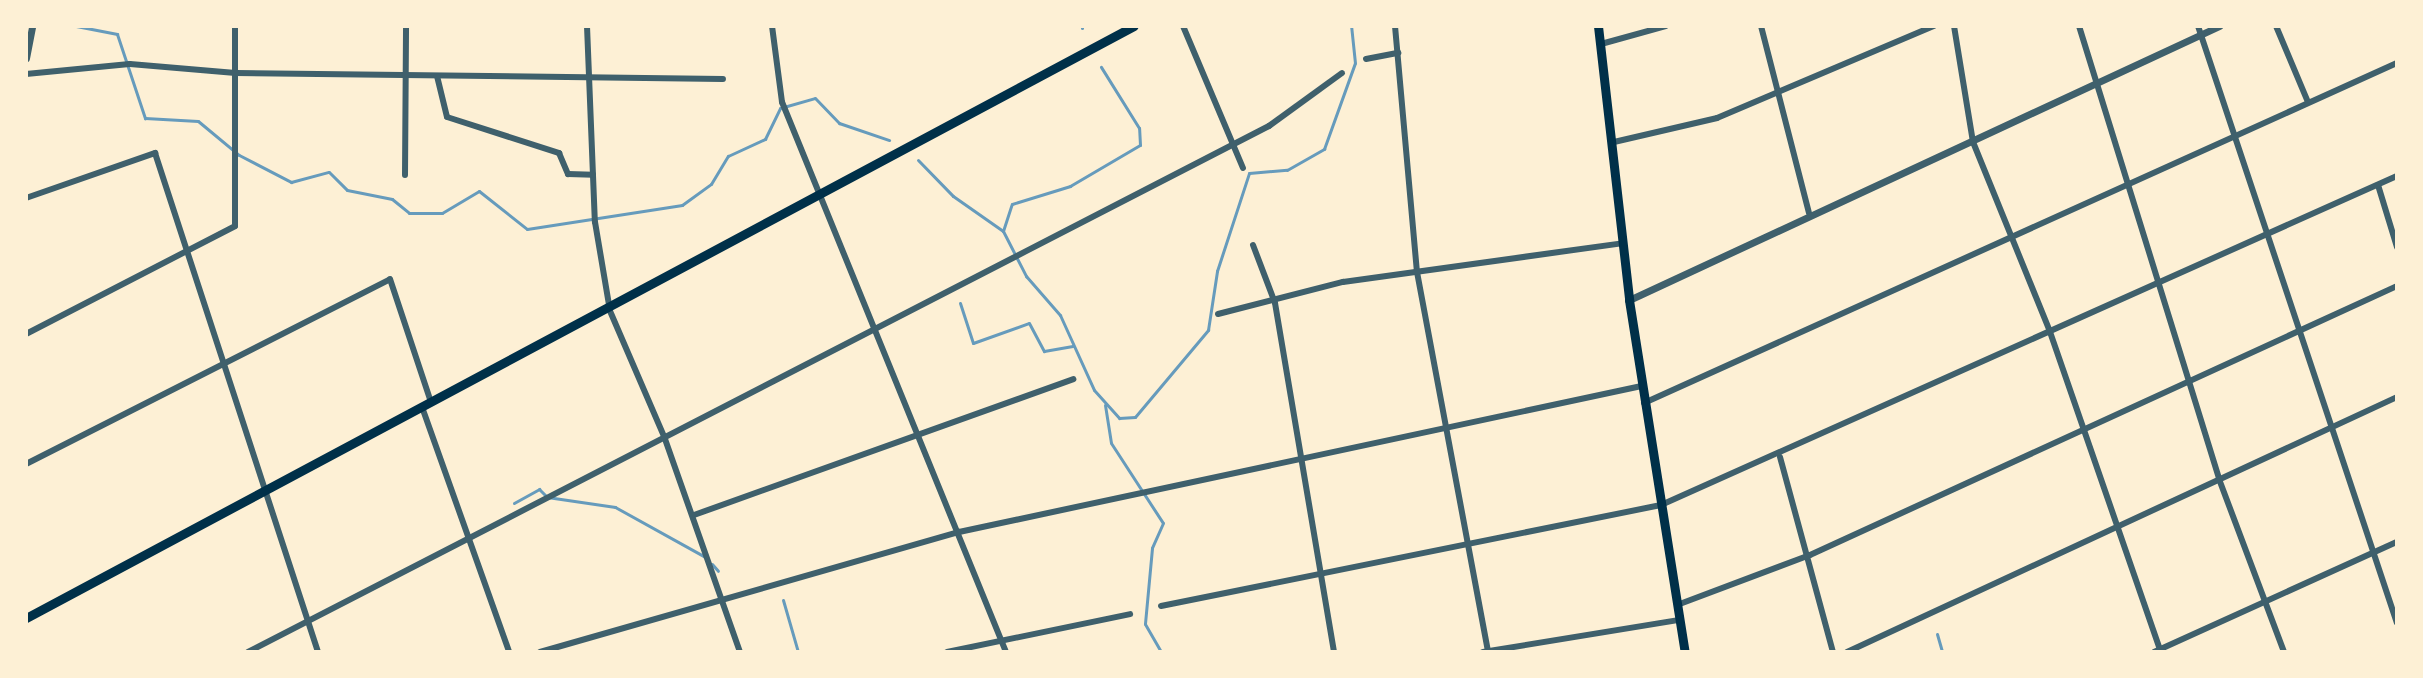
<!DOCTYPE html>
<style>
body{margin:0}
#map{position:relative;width:2423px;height:678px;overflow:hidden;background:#fdf0d5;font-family:Bitter,serif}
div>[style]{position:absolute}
.stream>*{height:3px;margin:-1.5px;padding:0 1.5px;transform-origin:1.5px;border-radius:1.5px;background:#669bbc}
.minor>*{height:6px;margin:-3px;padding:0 3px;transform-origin:3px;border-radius:3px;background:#3f606c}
.tertiary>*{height:7px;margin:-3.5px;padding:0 3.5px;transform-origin:3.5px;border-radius:3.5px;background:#3f606c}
.trunk>*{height:9px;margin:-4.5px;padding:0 4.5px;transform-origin:4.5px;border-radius:4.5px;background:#003049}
span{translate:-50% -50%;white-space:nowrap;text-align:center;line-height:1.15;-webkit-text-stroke:6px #fdf0d5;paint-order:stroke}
.frame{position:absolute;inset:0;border:28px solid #fdf0d5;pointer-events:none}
</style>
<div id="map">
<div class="stream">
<div style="left:76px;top:26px;width:42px;rotate:11deg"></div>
<div style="left:117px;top:34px;width:89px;rotate:71.6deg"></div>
<div style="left:145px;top:118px;width:53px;rotate:3.2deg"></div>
<div style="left:198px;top:121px;width:53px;rotate:39.7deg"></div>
<div style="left:239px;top:155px;width:59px;rotate:27.4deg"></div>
<div style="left:291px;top:182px;width:39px;rotate:-15deg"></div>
<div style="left:329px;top:172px;width:25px;rotate:45deg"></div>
<div style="left:347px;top:190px;width:46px;rotate:11.3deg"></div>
<div style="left:392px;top:199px;width:22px;rotate:39deg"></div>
<div style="left:409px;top:213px;width:33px"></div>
<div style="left:442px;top:213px;width:43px;rotate:-30.7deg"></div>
<div style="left:479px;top:191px;width:61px;rotate:38.4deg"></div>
<div style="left:527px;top:229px;width:157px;rotate:-8.8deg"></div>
<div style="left:682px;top:205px;width:36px;rotate:-36deg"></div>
<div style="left:711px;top:184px;width:33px;rotate:-59deg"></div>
<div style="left:728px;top:156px;width:41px;rotate:-24.7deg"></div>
<div style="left:765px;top:139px;width:34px;rotate:-64deg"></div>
<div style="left:780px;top:108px;width:36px;rotate:-16deg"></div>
<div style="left:815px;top:98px;width:35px;rotate:46deg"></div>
<div style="left:839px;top:123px;width:53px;rotate:18.8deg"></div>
<div style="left:1082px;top:26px;width:2px;rotate:90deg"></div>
<div style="left:918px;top:160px;width:50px;rotate:45.8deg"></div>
<div style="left:953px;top:196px;width:61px;rotate:35deg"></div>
<div style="left:1003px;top:231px;width:51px;rotate:62.9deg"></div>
<div style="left:1026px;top:276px;width:52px;rotate:48.9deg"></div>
<div style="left:1060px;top:315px;width:82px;rotate:65.6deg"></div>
<div style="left:1094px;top:390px;width:38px;rotate:48deg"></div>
<div style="left:1119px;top:418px;width:16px;rotate:-4deg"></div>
<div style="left:1135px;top:417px;width:114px;rotate:-50deg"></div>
<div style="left:1208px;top:330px;width:60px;rotate:-81.3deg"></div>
<div style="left:1217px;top:271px;width:103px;rotate:-71.9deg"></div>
<div style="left:1249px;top:173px;width:38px;rotate:-5deg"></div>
<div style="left:1287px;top:170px;width:43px;rotate:-29.6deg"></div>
<div style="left:1324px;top:149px;width:91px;rotate:-70.2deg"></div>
<div style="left:1355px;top:63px;width:37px;rotate:-96deg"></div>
<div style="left:1003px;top:231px;width:28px;rotate:-72deg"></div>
<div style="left:1012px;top:204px;width:61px;rotate:-17.2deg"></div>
<div style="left:1070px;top:186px;width:81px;rotate:-30.4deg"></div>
<div style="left:1140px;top:145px;width:17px;rotate:-93deg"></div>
<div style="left:1139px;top:128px;width:72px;rotate:-121.9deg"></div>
<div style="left:960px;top:303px;width:42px;rotate:72deg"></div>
<div style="left:973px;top:343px;width:59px;rotate:-19.7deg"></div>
<div style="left:1029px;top:323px;width:32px;rotate:62deg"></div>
<div style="left:1044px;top:351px;width:29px;rotate:-10deg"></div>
<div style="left:1105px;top:405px;width:38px;rotate:81deg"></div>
<div style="left:1111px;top:443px;width:95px;rotate:57deg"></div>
<div style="left:1163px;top:523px;width:27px;rotate:114deg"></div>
<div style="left:1152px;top:548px;width:76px;rotate:95.3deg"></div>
<div style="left:1145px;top:624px;width:32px;rotate:60deg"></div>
<div style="left:514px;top:503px;width:29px;rotate:-29deg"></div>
<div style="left:539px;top:489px;width:11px;rotate:45deg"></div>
<div style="left:547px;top:497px;width:69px;rotate:8.4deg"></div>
<div style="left:615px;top:507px;width:105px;rotate:29deg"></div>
<div style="left:712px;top:564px;width:9px;rotate:49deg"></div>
<div style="left:783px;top:600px;width:54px;rotate:73.9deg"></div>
<div style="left:1937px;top:634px;width:19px;rotate:74deg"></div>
</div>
<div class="minor">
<div style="left:587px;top:26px;width:196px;rotate:87.7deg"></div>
<div style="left:595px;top:222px;width:90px;rotate:80.4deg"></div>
<div style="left:610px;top:311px;width:139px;rotate:66.7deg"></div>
<div style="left:665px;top:439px;width:226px;rotate:70.6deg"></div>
<div style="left:772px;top:26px;width:77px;rotate:82.5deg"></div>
<div style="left:782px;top:102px;width:594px;rotate:67.84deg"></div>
<div style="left:1183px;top:26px;width:154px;rotate:67.1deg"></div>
<div style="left:1395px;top:26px;width:247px;rotate:84.9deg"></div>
<div style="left:1417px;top:272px;width:387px;rotate:79.4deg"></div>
<div style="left:1761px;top:26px;width:193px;rotate:75.6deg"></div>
<div style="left:1954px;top:26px;width:118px;rotate:80.7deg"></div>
<div style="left:1973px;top:142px;width:202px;rotate:67.9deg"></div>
<div style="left:2049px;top:329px;width:342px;rotate:70.9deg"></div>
<div style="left:2079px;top:26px;width:474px;rotate:72.8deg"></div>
<div style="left:2219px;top:479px;width:185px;rotate:69.4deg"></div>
<div style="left:2198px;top:26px;width:629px;rotate:71.57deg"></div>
<div style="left:2276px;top:26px;width:82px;rotate:67.2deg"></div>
<div style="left:1601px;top:44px;width:67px;rotate:-15.5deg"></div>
<div style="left:1366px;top:59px;width:33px;rotate:-11deg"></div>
<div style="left:26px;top:74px;width:104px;rotate:-5.5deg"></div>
<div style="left:130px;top:64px;width:106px;rotate:4.9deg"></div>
<div style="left:236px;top:73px;width:487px;rotate:0.7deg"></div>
<div style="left:437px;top:76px;width:42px;rotate:76.3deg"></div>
<div style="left:447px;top:117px;width:118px;rotate:17.8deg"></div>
<div style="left:559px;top:153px;width:23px;rotate:67deg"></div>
<div style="left:568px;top:174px;width:25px;rotate:2deg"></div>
<div style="left:1614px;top:142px;width:106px;rotate:-13.1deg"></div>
<div style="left:1717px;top:118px;width:236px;rotate:-23deg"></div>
<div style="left:405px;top:175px;width:149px;rotate:-89.6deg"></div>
<div style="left:2378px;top:185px;width:65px;rotate:73deg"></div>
<div style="left:26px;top:198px;width:137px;rotate:-19.2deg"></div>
<div style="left:155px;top:153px;width:525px;rotate:71.91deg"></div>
<div style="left:1253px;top:245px;width:62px;rotate:69.2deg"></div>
<div style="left:1275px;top:303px;width:354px;rotate:80.4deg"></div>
<div style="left:1218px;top:314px;width:129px;rotate:-14.4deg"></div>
<div style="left:1343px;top:282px;width:283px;rotate:-7.9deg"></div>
<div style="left:26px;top:334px;width:235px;rotate:-27.3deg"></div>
<div style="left:235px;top:226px;width:200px;rotate:-90deg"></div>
<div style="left:1644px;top:403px;width:826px;rotate:-24.3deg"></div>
<div style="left:422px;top:407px;width:260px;rotate:70.4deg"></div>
<div style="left:1780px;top:457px;width:202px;rotate:74.8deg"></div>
<div style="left:26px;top:464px;width:408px;rotate:-26.9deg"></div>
<div style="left:390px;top:279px;width:130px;rotate:71.6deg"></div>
<div style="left:694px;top:515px;width:403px;rotate:-19.7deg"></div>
<div style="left:1677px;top:605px;width:142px;rotate:-20.6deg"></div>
<div style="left:1810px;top:555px;width:646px;rotate:-24.62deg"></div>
<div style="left:1161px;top:606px;width:510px;rotate:-11.42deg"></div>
<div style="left:1661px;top:505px;width:806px;rotate:-24.09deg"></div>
<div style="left:248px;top:652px;width:1149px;rotate:-27.26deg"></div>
<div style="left:1269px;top:126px;width:90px;rotate:-36deg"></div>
<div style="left:540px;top:652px;width:436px;rotate:-16deg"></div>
<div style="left:959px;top:532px;width:698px;rotate:-12.07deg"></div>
<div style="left:947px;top:652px;width:187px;rotate:-11.7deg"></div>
<div style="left:1483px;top:652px;width:199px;rotate:-9.3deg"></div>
<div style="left:1847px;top:652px;width:606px;rotate:-24.87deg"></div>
<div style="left:2154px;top:652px;width:267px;rotate:-24.4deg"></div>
</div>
<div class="tertiary">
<div style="left:26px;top:58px;width:33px;rotate:-79deg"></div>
<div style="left:1629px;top:300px;width:651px;rotate:-24.91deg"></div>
</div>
<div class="trunk">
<div style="left:1598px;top:26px;width:276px;rotate:83.5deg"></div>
<div style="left:1629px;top:300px;width:356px;rotate:81deg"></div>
<div style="left:26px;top:618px;width:1256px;rotate:-28.12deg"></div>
</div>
<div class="frame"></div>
</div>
